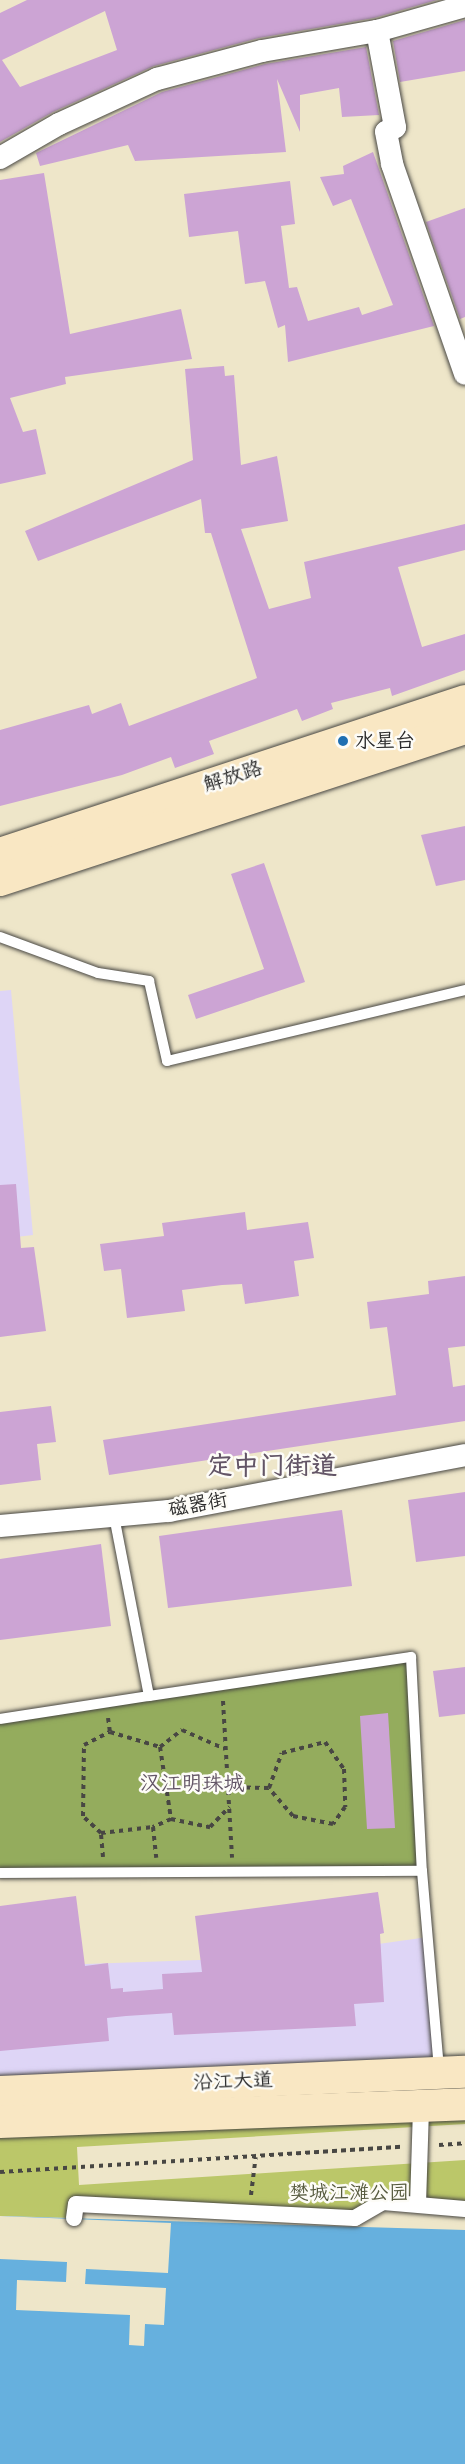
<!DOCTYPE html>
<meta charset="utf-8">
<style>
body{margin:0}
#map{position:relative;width:465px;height:2464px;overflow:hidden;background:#eee6c9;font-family:Mynerve,"LXGW WenKai TC",sans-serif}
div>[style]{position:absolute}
.built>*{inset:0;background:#ded5f6}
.green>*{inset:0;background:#bbc769}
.forest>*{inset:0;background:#94ac5d}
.water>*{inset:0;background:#66b0de}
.pier>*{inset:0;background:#eee6c9}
.building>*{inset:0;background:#cca4d4}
.path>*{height:4px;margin-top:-2px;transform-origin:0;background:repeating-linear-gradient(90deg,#484743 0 4.5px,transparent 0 9px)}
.roads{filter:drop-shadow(0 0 2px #484743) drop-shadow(0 0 2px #484743)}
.service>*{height:10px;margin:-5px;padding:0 5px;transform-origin:5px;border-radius:5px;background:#fff}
.pedestrian>*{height:16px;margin:-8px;padding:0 8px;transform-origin:8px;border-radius:8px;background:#fff}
.minor>*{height:22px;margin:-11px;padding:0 11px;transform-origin:11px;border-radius:11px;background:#fff}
.secondary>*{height:32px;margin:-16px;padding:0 16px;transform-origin:16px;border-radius:16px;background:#f9e7c3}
.dots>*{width:16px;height:16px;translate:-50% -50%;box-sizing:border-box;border:3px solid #fdfcf7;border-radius:50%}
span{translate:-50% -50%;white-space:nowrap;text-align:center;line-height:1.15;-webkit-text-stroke:5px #fdfcf7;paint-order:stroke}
.poi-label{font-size:20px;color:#2b2b2b}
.left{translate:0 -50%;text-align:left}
.street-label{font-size:20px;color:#2b2b2b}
.park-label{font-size:20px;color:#565a3e}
.neighbourhood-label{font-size:21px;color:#635566}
.district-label{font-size:26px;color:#635566;font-weight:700}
</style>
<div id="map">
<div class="built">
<div style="clip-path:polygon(11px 990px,33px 1235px,0 1239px,0 991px)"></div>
<div style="clip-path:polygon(428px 1937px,439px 2073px,0 2092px,0 1967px,286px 1957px)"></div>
</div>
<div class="green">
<div style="clip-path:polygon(465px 2093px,465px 2124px,77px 2147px,79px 2185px,465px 2160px,465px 2209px,383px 2202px,355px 2218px,77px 2204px,74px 2218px,0 2216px,0 2121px)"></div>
</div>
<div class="forest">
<div style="clip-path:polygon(411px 1657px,422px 1871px,0 1873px,0 1719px)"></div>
</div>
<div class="water">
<div style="clip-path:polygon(0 2216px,465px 2230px,465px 2464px,0 2464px)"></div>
</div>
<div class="pier">
<div style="clip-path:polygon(0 2216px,171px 2223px,168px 2273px,86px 2269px,85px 2284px,166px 2288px,164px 2325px,145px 2324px,144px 2346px,129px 2345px,130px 2315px,16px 2310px,17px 2280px,66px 2282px,67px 2262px,0 2259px)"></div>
</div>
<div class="building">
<div style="clip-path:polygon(evenodd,27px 0,437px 0,374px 18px,259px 38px,154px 66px,53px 112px,0 142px,0 13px,27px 0,105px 11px,117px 50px,20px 87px,2px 60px,105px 11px)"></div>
<div style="clip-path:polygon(465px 20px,465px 71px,400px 82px,393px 41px)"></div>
<div style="clip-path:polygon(366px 47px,379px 115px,342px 117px,339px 88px,300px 95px,300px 132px,277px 79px,286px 152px,135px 161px,128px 145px,40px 166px,36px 153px,162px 92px,265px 64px)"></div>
<div style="clip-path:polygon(373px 152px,434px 326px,288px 362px,285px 325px,278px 328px,265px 281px,245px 284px,238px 231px,189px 237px,184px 194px,290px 181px,295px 224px,281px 226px,289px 288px,297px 287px,308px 321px,359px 307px,362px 315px,393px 305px,351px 199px,333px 206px,320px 177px,344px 174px,343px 166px)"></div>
<div style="clip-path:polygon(44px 173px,70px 334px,181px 309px,192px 359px,65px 377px,66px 384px,10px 398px,23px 432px,36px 429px,46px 474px,0 484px,0 180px)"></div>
<div style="clip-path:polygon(465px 208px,465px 317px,460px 319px,426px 222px)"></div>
<div style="clip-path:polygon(224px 366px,225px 376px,234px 375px,241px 465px,277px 456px,288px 521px,241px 529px,269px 609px,311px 598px,304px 562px,465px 524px,465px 550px,398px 567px,422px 647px,465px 634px,465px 670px,392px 696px,390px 688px,331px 703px,333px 709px,302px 721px,297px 709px,209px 741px,214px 754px,175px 768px,171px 757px,122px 775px,0 806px,0 730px,89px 705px,92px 714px,121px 703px,129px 726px,257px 678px,211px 533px,205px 533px,201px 499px,38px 561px,25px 531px,193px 460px,185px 369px)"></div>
<div style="clip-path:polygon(465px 826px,465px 880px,436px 886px,421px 835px)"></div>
<div style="clip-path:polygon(264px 863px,305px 982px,196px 1019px,188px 995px,264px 969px,231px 874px)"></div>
<div style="clip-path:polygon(16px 1184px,21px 1248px,34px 1247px,46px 1331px,0 1337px,0 1185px)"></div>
<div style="clip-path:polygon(245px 1212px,247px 1230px,308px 1222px,314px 1258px,294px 1261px,299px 1296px,245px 1304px,242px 1284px,222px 1285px,182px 1290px,185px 1311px,127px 1318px,121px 1269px,104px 1271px,100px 1244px,164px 1236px,162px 1223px)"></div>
<div style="clip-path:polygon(465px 1276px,465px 1346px,448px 1348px,453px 1387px,465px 1385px,465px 1421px,109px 1475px,103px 1440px,396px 1395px,387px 1327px,370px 1329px,367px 1302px,429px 1294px,428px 1281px)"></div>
<div style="clip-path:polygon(51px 1406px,56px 1442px,37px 1444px,41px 1480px,0 1485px,0 1412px)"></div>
<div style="clip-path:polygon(465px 1492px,465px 1556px,416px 1562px,408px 1500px)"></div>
<div style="clip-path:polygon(342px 1510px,352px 1586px,168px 1608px,159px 1536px)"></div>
<div style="clip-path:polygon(101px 1544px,111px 1626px,0 1640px,0 1559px)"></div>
<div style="clip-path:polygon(465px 1667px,465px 1714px,439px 1717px,433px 1671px)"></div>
<div style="clip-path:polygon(388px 1713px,395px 1828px,367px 1829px,360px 1716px)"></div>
<div style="clip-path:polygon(378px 1892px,384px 1933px,380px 1934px,384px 2002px,354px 2004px,356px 2026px,174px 2035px,172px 2013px,126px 2016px,107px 2018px,109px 2041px,0 2051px,0 1906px,76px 1896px,85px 1966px,108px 1963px,111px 1989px,123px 1988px,123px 1992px,163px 1989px,162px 1974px,202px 1972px,195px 1916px)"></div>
</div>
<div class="path">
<div style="left:223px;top:1701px;width:157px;rotate:86.7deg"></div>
<div style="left:108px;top:1718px;width:14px;rotate:82deg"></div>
<div style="left:110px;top:1732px;width:52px;rotate:16.7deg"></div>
<div style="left:160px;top:1747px;width:73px;rotate:81.3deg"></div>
<div style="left:171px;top:1819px;width:20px;rotate:156deg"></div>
<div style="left:153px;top:1827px;width:31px;rotate:84deg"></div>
<div style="left:160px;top:1747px;width:28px;rotate:-38deg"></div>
<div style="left:182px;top:1730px;width:47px;rotate:23.8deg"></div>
<div style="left:228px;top:1787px;width:41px;rotate:1.4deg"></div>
<div style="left:269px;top:1788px;width:37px;rotate:-70deg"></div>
<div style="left:282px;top:1753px;width:44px;rotate:-14.3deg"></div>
<div style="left:325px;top:1742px;width:33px;rotate:55deg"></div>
<div style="left:344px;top:1769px;width:38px;rotate:88deg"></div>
<div style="left:345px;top:1807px;width:21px;rotate:125deg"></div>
<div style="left:333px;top:1824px;width:41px;rotate:-168.7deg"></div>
<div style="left:293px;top:1816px;width:37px;rotate:-131deg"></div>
<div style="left:171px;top:1819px;width:40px;rotate:12deg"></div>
<div style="left:210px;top:1827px;width:28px;rotate:-46deg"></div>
<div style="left:101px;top:1833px;width:52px;rotate:-6.6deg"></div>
<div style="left:103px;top:1857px;width:24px;rotate:-95deg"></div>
<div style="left:101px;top:1833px;width:25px;rotate:-137deg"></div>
<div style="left:83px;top:1816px;width:71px;rotate:-89.2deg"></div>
<div style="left:84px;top:1745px;width:29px;rotate:-27deg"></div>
<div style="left:439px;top:2145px;width:26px;rotate:-4deg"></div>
<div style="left:0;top:2172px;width:402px;rotate:-3.6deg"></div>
<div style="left:251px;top:2195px;width:38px;rotate:-83deg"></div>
</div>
<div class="roads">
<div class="service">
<div style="left:0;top:937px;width:104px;rotate:20.2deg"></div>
<div style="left:98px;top:973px;width:52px;rotate:8.9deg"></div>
<div style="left:149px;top:981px;width:82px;rotate:77.3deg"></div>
<div style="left:167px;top:1061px;width:306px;rotate:-13.4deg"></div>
<div style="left:114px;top:1516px;width:183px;rotate:79deg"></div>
<div style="left:149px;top:1696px;width:265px;rotate:-8.5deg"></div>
<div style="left:411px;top:1657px;width:214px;rotate:87.1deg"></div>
<div style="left:422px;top:1871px;width:200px;rotate:85.1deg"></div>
<div style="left:0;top:1719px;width:151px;rotate:-8.8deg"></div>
<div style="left:0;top:1873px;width:422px;rotate:-0.3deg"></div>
</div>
<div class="pedestrian">
<div style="left:418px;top:2204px;width:97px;rotate:-88.2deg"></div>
<div style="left:74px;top:2218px;width:14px;rotate:-82deg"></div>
<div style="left:76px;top:2204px;width:279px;rotate:2.9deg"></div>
<div style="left:355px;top:2218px;width:32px;rotate:-30deg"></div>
<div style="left:383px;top:2202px;width:82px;rotate:4.9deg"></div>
</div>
<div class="minor">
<div style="left:377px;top:31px;width:98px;rotate:79.4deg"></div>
<div style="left:395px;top:127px;width:10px;rotate:151deg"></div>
<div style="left:386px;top:132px;width:33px;rotate:79deg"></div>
<div style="left:392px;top:164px;width:222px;rotate:70.8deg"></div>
<div style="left:0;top:158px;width:68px;rotate:-30deg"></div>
<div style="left:59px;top:124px;width:108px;rotate:-24.7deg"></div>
<div style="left:157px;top:79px;width:109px;rotate:-14.9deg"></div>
<div style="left:262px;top:51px;width:117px;rotate:-9.9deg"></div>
<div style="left:377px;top:31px;width:91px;rotate:-15.9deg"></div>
<div style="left:0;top:1526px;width:170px;rotate:-5.1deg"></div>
<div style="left:169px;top:1511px;width:301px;rotate:-10.7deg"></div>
</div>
<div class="secondary">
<div style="left:0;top:854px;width:490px;rotate:-18.2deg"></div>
<div style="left:0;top:880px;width:489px;rotate:-18.1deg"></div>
<div style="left:0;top:2092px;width:465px;rotate:-2.5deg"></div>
<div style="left:0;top:2122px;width:465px;rotate:-2.2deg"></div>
</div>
</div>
<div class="dots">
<div style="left:343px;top:741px;background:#1f6fb2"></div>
</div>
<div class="poi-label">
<span class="left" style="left:355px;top:741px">水星台</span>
</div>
<div class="street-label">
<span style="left:233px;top:777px;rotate:-18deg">解放路</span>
<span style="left:198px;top:1505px;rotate:-10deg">磁器街</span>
<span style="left:233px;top:2082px;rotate:-2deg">沿江大道</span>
</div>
<div class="park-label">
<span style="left:349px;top:2193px">樊城江滩公园</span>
</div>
<div class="neighbourhood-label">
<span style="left:192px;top:1784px">汉江明珠城</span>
</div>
<div class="district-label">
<span style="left:272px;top:1468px">定中门街道</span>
</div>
</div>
